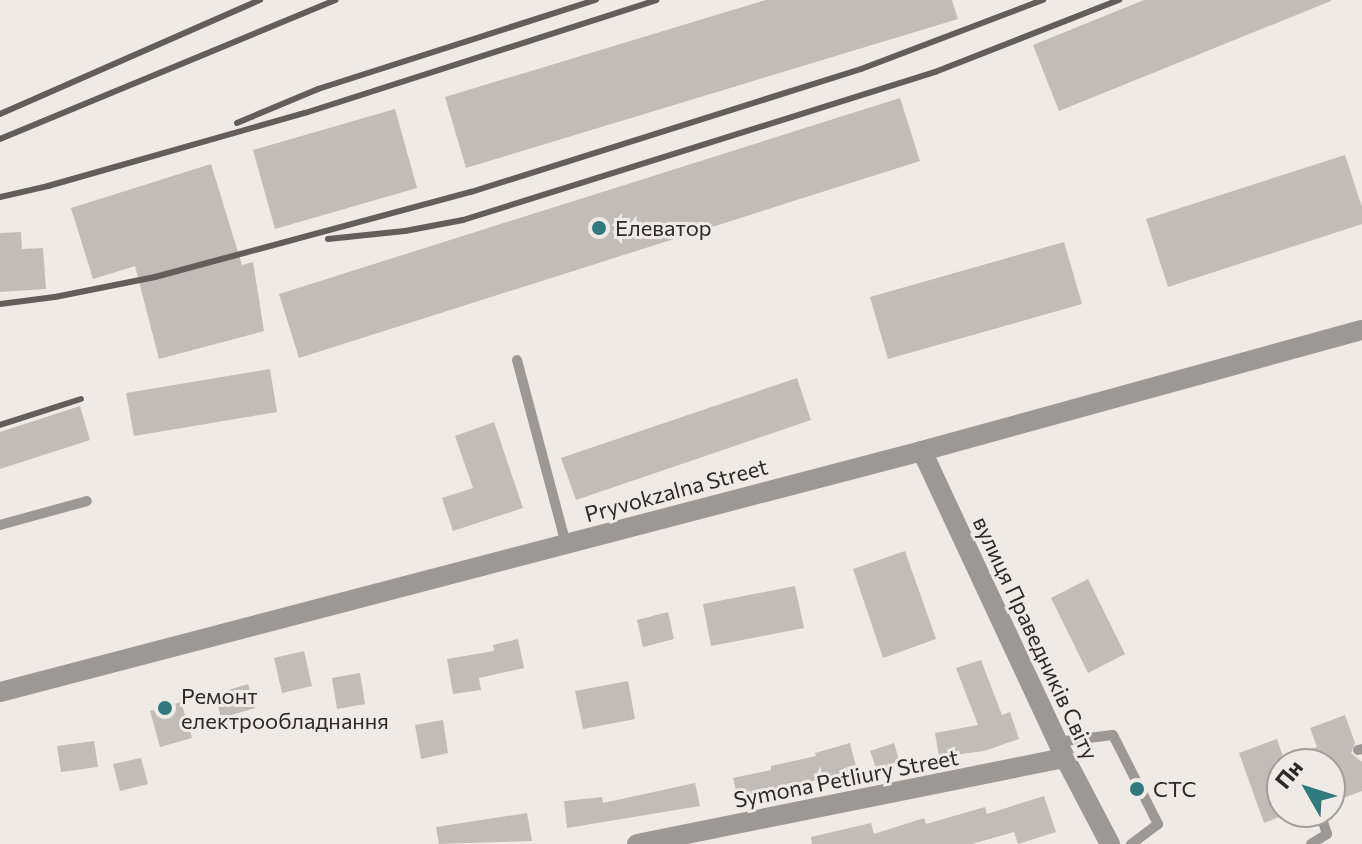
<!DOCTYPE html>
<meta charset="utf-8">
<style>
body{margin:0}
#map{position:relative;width:1362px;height:844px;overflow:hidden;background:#f0eae6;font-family:Commissioner,sans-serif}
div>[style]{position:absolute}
.building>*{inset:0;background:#c2bcb8}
.service>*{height:10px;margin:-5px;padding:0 5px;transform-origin:5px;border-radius:5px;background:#9b9896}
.minor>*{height:20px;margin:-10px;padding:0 10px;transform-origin:10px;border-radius:10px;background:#9b9896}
.tertiary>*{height:20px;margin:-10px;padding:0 10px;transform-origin:10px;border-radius:10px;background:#9b9896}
.rail>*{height:6px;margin:-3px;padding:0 3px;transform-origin:3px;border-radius:3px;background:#625e5c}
.dots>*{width:22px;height:22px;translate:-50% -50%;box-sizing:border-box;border:4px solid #f0eae6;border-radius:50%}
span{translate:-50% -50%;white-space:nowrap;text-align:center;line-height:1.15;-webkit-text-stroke:6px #f0eae6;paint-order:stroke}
.poi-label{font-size:22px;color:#2c2928}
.left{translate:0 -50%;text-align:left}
.street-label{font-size:22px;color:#2c2928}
.north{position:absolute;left:1266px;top:748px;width:80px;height:80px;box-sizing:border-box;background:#f0eae6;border:2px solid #a29d9a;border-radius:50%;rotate:309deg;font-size:22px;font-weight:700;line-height:32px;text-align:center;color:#2c2928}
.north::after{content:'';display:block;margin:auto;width:28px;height:36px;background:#307a7e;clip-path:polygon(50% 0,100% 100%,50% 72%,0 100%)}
</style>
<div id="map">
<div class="building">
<div style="clip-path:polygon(766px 0,952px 0,958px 19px,466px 168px,445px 97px)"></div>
<div style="clip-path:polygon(1144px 0,1331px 0,1331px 1px,1059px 111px,1033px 45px)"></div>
<div style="clip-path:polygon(900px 98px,920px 161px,299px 358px,279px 294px)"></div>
<div style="clip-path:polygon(395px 109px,417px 188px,275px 229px,253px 150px)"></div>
<div style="clip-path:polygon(1345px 155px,1362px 207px,1362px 224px,1168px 287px,1146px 219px)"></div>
<div style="clip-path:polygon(211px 164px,242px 265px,253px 262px,264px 331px,159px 359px,135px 266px,93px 279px,71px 208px)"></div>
<div style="clip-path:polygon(21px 232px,22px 249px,43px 248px,46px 289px,0 292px,0 233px)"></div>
<div style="clip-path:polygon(1064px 242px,1082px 304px,888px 359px,870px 297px)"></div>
<div style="clip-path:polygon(270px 369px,277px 412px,134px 436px,126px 393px)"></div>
<div style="clip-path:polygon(797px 378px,811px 420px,576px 500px,561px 458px)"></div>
<div style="clip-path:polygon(80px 406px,90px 440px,0 469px,0 432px)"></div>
<div style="clip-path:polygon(494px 422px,523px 508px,453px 531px,442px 498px,473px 488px,455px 436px)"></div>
<div style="clip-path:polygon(905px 551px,936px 639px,883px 658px,853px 569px)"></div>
<div style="clip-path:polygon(1088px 579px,1125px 654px,1088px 673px,1051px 598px)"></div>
<div style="clip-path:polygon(795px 586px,804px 628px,711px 646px,703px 604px)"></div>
<div style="clip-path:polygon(668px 612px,674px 639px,643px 647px,637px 620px)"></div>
<div style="clip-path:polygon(518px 639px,524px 668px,479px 678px,481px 690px,453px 694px,447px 659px,494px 651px,493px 645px)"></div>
<div style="clip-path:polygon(304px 651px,312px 686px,282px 693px,274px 658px)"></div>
<div style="clip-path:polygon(981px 660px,1002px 715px,1010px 712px,1019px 739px,984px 751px,939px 757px,935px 733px,978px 725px,956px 668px)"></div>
<div style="clip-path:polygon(360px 673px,365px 704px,337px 709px,332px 678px)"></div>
<div style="clip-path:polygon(628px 681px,635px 719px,583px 729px,575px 691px)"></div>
<div style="clip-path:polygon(248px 684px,255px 708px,221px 718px,215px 694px)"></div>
<div style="clip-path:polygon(181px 702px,192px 738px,160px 747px,150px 711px)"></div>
<div style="clip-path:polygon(1345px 715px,1355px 743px,1351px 753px,1362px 762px,1362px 791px,1338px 800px,1336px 796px,1330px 798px,1330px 764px,1282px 764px,1282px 816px,1264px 823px,1239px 753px,1277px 739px,1284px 759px,1317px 747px,1310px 728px)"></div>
<div style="clip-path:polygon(443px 720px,448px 753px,421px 759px,415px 725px)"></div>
<div style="clip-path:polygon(94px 741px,98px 767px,61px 772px,57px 746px)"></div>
<div style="clip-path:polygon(850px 743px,857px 770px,738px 800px,733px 778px,771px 770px,771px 766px,816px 756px,815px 753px)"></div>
<div style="clip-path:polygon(894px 743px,900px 763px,877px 771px,870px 751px)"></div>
<div style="clip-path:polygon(141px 758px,148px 784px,120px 791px,113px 764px)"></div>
<div style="clip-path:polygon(695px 783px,700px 806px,567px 828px,564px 801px,602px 797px,603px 803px)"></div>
<div style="clip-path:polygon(1044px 796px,1056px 832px,1018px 844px,1014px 832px,972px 844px,812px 844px,811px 837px,871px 823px,874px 834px,924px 818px,926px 824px,985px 807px,987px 814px)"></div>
<div style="clip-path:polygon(527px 813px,532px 841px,439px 844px,436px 827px)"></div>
</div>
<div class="service">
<div style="left:517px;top:360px;width:190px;rotate:75.1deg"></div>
<div style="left:0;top:525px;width:90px;rotate:-15.4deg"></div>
<div style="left:1057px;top:742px;width:56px;rotate:-7.1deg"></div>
<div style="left:1113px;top:735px;width:100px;rotate:63.2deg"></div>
<div style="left:1158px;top:824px;width:34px;rotate:143deg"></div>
<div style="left:1358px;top:750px;width:4px;rotate:-14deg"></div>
<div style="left:1311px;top:844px;width:19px;rotate:-32deg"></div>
<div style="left:1327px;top:834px;width:23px;rotate:-108deg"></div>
</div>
<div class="minor">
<div style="left:637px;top:844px;width:437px;rotate:-11.4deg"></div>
</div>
<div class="tertiary">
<div style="left:922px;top:451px;width:339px;rotate:65deg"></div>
<div style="left:1065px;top:758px;width:97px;rotate:62.4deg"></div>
<div style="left:0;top:692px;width:953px;rotate:-14.65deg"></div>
<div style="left:922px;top:451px;width:456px;rotate:-15.4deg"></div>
</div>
<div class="rail">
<div style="left:0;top:114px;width:284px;rotate:-23.7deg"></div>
<div style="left:237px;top:123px;width:88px;rotate:-22.8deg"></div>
<div style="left:318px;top:89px;width:292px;rotate:-17.8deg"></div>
<div style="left:0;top:139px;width:363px;rotate:-22.5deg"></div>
<div style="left:0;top:197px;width:49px;rotate:-12.9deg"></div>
<div style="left:48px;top:186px;width:267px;rotate:-15.9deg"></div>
<div style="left:305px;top:113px;width:369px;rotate:-17.8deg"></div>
<div style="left:328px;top:239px;width:77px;rotate:-5.9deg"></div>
<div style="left:405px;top:231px;width:59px;rotate:-10.7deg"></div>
<div style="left:463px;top:220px;width:495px;rotate:-17.4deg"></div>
<div style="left:935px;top:72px;width:198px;rotate:-21.4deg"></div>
<div style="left:0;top:304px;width:55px;rotate:-7.3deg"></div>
<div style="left:55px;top:297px;width:102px;rotate:-11.3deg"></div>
<div style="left:155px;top:277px;width:327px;rotate:-15.1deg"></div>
<div style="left:471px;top:192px;width:409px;rotate:-17.5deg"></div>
<div style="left:861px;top:69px;width:195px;rotate:-20.8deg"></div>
<div style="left:0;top:425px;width:85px;rotate:-17.8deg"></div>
</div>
<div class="dots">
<div style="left:599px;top:228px;background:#307a7e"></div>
<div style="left:165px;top:708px;background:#307a7e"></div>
<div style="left:1137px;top:789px;background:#307a7e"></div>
</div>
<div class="poi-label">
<span class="left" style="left:615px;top:228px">Елеватор</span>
<span class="left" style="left:181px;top:708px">Ремонт<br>електрообладнання</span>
<span class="left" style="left:1153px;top:789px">СТС</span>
</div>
<div class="street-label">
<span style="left:676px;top:490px;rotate:-15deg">Pryvokzalna Street</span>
<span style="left:1036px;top:638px;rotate:65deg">вулиця Праведників Світу</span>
<span style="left:846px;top:778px;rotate:-11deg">Symona Petliury Street</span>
</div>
<div class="north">Пн</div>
</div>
